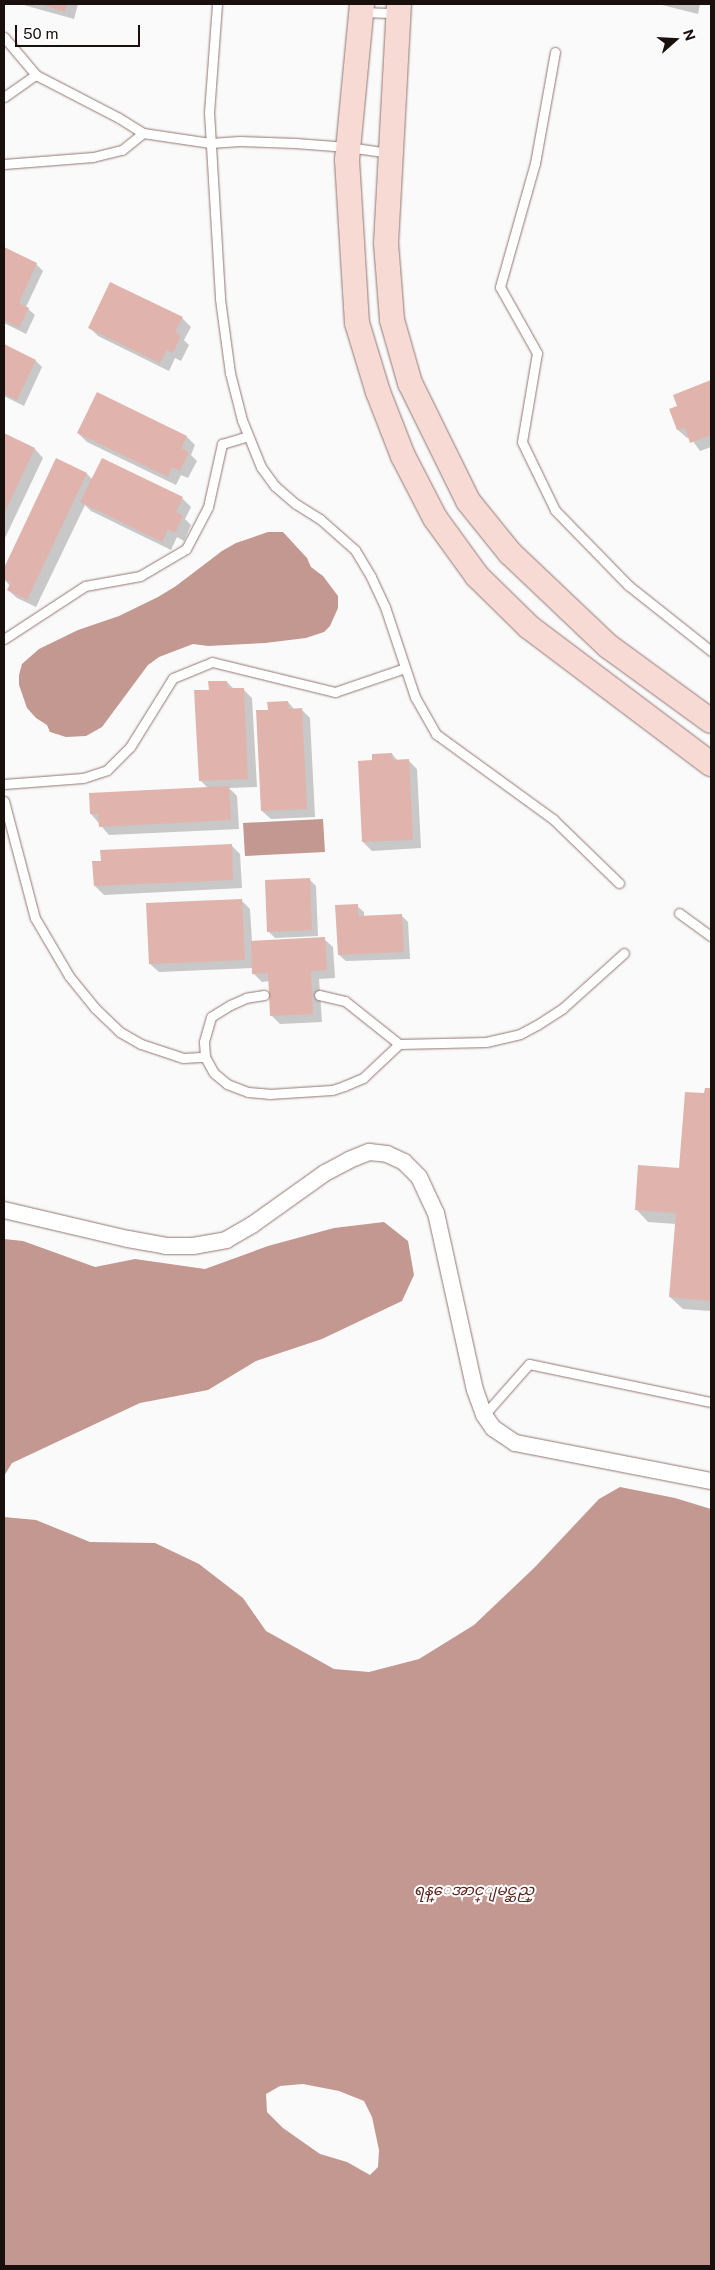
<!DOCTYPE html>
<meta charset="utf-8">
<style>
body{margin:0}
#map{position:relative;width:715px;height:2270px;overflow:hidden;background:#fafafa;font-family:"Public Sans","Noto Sans Myanmar",sans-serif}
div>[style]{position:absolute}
.water>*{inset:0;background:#c39891}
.shadow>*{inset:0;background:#0003}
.building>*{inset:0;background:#e0b4ac}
.roads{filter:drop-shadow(0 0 1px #927671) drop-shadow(0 0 1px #927671)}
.service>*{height:9px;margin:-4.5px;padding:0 4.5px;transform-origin:4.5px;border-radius:4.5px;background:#fff}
.minor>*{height:16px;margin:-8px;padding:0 8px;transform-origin:8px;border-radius:8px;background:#fff}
.secondary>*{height:24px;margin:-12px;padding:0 12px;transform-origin:12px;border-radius:12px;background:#f8dad5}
span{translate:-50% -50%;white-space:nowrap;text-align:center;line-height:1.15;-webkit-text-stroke:4px #fff;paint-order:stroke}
.water-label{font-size:15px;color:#5b241c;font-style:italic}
.frame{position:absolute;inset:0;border:5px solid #190f0d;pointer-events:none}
.north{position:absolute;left:650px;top:15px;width:50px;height:50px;-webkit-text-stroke:4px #fff;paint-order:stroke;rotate:71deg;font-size:14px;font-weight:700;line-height:20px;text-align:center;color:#190f0d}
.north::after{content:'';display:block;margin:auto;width:18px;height:22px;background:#190f0d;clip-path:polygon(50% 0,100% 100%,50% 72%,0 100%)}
.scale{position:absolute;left:15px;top:25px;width:125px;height:22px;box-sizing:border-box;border:2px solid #190f0d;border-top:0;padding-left:6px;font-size:15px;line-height:18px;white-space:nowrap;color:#190f0d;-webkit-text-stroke:4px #fff;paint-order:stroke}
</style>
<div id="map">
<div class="water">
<div style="clip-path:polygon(268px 532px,283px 532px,307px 558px,311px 567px,323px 576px,338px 596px,338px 608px,330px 626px,324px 632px,306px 638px,265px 643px,208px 646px,193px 644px,159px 657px,148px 665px,102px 727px,86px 736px,66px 737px,50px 732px,47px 725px,36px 718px,27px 708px,19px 685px,19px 675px,22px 664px,39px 649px,78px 630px,119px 616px,158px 597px,176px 586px,222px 551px,236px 543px)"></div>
<div style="clip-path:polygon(323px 819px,325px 852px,245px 856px,243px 823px)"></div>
<div style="clip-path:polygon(384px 1222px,408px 1241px,414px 1275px,402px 1301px,322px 1339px,256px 1361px,208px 1390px,140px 1403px,12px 1463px,4px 1476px,4px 1239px,23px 1241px,95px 1267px,135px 1259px,205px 1269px,268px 1246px,334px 1228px)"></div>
<div style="clip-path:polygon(evenodd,620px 1487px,675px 1498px,711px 1509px,711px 2266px,4px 2266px,4px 1517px,36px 1520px,90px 1542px,155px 1543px,199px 1564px,243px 1598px,266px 1631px,334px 1669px,369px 1672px,419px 1659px,474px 1625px,535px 1567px,599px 1499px,620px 1487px,303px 2084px,339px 2091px,364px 2101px,372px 2117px,379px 2150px,378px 2167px,370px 2175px,347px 2162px,320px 2154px,283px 2128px,267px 2112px,266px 2094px,280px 2086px,303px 2084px)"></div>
</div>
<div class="shadow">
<div style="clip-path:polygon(20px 4px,78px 4px,74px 19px)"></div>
<div style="clip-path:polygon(658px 4px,700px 4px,698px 14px)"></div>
<div style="clip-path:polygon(4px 249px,36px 264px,43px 271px,26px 307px,35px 315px,26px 334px,4px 323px)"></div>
<div style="clip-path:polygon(182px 318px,191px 327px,184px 340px,189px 345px,181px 361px,175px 358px,169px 371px,98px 336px,89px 327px)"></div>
<div style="clip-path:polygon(4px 345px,36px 361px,42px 367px,24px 406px,4px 396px)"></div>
<div style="clip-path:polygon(711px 382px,711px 447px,700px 451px,690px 437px,687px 438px,678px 430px,671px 410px,678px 407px,674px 396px)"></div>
<div style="clip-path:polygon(97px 393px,187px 437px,195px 445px,191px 455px,197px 461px,188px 478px,181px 475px,176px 485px,87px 442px,78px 433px)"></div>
<div style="clip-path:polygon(4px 434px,35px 449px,43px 458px,4px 540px)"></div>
<div style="clip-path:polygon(57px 459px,87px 474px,93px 480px,102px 459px,183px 499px,191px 507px,185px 519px,191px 525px,184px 541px,177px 537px,171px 550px,91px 511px,85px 505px,36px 607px,17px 598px,8px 590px,10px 586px,4px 579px,4px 571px)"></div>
<div style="clip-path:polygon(227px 682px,234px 689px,243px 689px,252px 698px,257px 787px,229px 788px,237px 796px,239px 829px,109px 835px,91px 814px,208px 788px,200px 780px,210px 691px)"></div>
<div style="clip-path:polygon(288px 702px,295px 710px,302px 710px,310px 718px,315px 817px,271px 819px,262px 811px,269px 711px)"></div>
<div style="clip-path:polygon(392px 754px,398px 761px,408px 760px,417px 769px,421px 848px,372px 851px,363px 842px)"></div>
<div style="clip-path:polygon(231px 845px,240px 854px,242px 888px,104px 895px,95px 886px)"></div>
<div style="clip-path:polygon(309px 879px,316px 886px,318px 936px,275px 938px,268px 931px)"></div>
<div style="clip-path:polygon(241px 900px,250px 909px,252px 942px,324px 939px,333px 947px,335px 978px,319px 979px,322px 1022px,280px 1024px,271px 1015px,270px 981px,262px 982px,253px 973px,253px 968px,159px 972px,150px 964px)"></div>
<div style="clip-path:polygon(357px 906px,364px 912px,364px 917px,401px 915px,408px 922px,410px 959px,346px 961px,339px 955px)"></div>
<div style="clip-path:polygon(706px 1089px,711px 1090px,711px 1311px,683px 1309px,670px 1297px,676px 1224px,648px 1222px,636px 1209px,680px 1170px)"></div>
</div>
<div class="building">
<div style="clip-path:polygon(40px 4px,67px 4px,65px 12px)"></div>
<div style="clip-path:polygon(4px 247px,37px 263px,19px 303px,29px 308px,19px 328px,4px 320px)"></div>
<div style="clip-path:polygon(110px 282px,183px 317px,175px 332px,181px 335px,173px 353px,167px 350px,160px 363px,88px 328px)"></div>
<div style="clip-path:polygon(4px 344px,36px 360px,17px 400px,4px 394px)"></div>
<div style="clip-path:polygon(711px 380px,711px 435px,690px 443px,685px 428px,677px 430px,669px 409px,677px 406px,673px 395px)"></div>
<div style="clip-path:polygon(97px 392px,187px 436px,181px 448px,189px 452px,180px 471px,172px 467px,168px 477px,77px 433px)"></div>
<div style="clip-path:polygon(4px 433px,35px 448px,4px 514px)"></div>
<div style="clip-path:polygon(56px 458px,87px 473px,27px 600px,7px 590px,11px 582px,4px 579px,4px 568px)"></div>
<div style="clip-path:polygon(102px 458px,183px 497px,176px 512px,183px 516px,175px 533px,168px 529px,162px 542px,80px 502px)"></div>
<div style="clip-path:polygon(208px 681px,227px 681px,228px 688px,244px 688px,248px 779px,199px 781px,194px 690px,209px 690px)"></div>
<div style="clip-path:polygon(288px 701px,289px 709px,302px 708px,307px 809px,261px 811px,256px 710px,268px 710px,267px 702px)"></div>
<div style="clip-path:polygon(392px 753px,393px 760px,409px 759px,413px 840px,362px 842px,358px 761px,372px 760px,372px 754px)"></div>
<div style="clip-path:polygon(229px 786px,231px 820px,99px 827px,98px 814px,90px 814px,89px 793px)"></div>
<div style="clip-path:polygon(232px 844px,233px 880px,94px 886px,92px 861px,101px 861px,100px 850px)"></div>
<div style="clip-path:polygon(310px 878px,312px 930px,267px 932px,265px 880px)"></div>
<div style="clip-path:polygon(242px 899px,245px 960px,149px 964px,146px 903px)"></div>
<div style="clip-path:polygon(358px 904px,358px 916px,402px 914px,404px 952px,338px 955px,335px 905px)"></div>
<div style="clip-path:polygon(325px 937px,327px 970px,311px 971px,313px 1014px,270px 1016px,268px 973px,252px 974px,251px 941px)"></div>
<div style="clip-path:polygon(705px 1088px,711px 1088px,711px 1301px,669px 1297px,676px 1213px,635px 1210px,638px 1165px,679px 1168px,685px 1092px,704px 1093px)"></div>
</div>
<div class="roads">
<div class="service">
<div style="left:217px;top:4px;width:108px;rotate:94.2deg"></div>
<div style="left:209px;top:112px;width:187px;rotate:86.6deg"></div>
<div style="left:220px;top:299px;width:75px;rotate:82.3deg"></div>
<div style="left:230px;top:373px;width:49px;rotate:75.7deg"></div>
<div style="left:242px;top:420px;width:51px;rotate:68deg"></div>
<div style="left:261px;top:467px;width:24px;rotate:54deg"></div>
<div style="left:275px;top:486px;width:28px;rotate:41deg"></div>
<div style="left:296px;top:504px;width:28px;rotate:32deg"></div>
<div style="left:320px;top:519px;width:47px;rotate:41.5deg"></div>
<div style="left:355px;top:550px;width:31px;rotate:59deg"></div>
<div style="left:371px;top:577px;width:33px;rotate:65deg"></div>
<div style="left:385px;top:607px;width:95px;rotate:71.6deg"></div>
<div style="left:415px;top:697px;width:43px;rotate:60.4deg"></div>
<div style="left:436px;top:734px;width:145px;rotate:36deg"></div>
<div style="left:553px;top:819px;width:92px;rotate:44.1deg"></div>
<div style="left:361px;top:12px;width:37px;rotate:2deg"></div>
<div style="left:4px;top:37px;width:50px;rotate:49.9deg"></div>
<div style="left:36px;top:75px;width:93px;rotate:27.4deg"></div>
<div style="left:119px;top:118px;width:28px;rotate:32deg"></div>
<div style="left:143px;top:133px;width:68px;rotate:8.5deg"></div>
<div style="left:210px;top:143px;width:30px;rotate:-4deg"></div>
<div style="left:240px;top:141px;width:55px;rotate:2.1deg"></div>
<div style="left:295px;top:143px;width:53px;rotate:4.3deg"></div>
<div style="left:348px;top:147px;width:41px;rotate:8.3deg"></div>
<div style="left:555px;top:52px;width:113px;rotate:100.2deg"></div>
<div style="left:535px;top:163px;width:129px;rotate:105.8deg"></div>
<div style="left:500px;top:287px;width:76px;rotate:60.7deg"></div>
<div style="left:537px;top:353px;width:90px;rotate:99.6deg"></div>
<div style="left:522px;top:442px;width:76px;rotate:64.1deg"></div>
<div style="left:555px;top:510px;width:105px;rotate:45.8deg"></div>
<div style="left:628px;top:585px;width:106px;rotate:38.5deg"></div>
<div style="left:4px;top:97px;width:39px;rotate:-35deg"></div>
<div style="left:4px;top:164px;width:89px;rotate:-4.5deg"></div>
<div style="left:93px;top:157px;width:30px;rotate:-14deg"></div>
<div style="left:122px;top:150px;width:27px;rotate:-39deg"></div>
<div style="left:4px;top:639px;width:97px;rotate:-33.2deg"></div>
<div style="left:85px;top:586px;width:56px;rotate:-10.3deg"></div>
<div style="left:140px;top:576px;width:53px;rotate:-30.4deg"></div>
<div style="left:186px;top:549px;width:47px;rotate:-62.4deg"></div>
<div style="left:208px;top:507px;width:65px;rotate:-77.5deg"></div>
<div style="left:222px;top:444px;width:27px;rotate:-17deg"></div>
<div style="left:4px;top:784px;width:79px;rotate:-4.3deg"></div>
<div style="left:83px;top:778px;width:25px;rotate:-18deg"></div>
<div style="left:107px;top:770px;width:33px;rotate:-45deg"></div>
<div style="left:130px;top:747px;width:81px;rotate:-58.1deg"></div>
<div style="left:173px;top:678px;width:42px;rotate:-22.3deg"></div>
<div style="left:212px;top:662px;width:127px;rotate:13.7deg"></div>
<div style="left:335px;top:692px;width:74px;rotate:-18.9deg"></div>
<div style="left:4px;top:801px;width:121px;rotate:75.2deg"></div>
<div style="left:35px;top:918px;width:67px;rotate:59.6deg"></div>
<div style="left:69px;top:976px;width:41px;rotate:50.9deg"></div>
<div style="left:95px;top:1008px;width:35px;rotate:44deg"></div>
<div style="left:120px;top:1032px;width:24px;rotate:30deg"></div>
<div style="left:141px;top:1044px;width:44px;rotate:18.4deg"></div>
<div style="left:183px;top:1058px;width:22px;rotate:-3deg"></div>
<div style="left:679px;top:913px;width:39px;rotate:36deg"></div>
<div style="left:264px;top:995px;width:18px;rotate:171deg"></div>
<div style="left:246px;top:998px;width:17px;rotate:156deg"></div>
<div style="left:230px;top:1005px;width:22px;rotate:148deg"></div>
<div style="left:211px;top:1017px;width:26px;rotate:106deg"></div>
<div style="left:204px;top:1042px;width:15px;rotate:86deg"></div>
<div style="left:205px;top:1057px;width:18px;rotate:61deg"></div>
<div style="left:214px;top:1073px;width:17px;rotate:40deg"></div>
<div style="left:227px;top:1084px;width:22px;rotate:21deg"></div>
<div style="left:248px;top:1092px;width:21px;rotate:5deg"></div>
<div style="left:269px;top:1094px;width:63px;rotate:-3.6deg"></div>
<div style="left:332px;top:1090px;width:13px;rotate:-18deg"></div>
<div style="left:344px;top:1086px;width:21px;rotate:-23deg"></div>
<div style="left:363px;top:1078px;width:50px;rotate:-43.4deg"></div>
<div style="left:319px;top:995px;width:27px;rotate:13deg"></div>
<div style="left:345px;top:1001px;width:69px;rotate:38.5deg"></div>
<div style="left:399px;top:1044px;width:87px;rotate:-1.3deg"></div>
<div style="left:486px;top:1042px;width:35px;rotate:-13deg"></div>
<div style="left:520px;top:1034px;width:19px;rotate:-28deg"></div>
<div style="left:537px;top:1025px;width:31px;rotate:-33deg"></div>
<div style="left:563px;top:1008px;width:82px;rotate:-42deg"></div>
<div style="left:484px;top:1415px;width:68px;rotate:-48.6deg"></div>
<div style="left:529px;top:1364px;width:186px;rotate:11.8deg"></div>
</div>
<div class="minor">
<div style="left:4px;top:1210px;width:127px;rotate:13.2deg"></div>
<div style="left:128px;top:1239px;width:39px;rotate:10deg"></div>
<div style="left:166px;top:1246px;width:27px"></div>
<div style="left:193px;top:1246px;width:34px;rotate:-10deg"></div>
<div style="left:226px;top:1240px;width:30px;rotate:-30deg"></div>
<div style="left:252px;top:1225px;width:90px;rotate:-35.5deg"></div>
<div style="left:325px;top:1173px;width:27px;rotate:-28deg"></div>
<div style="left:349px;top:1160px;width:22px;rotate:-22deg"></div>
<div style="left:369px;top:1152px;width:18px;rotate:6deg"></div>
<div style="left:387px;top:1154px;width:19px;rotate:25deg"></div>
<div style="left:404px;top:1162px;width:21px;rotate:45deg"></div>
<div style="left:419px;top:1177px;width:40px;rotate:65deg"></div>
<div style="left:436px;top:1213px;width:181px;rotate:77.6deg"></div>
<div style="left:475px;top:1390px;width:27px;rotate:70deg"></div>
<div style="left:484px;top:1415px;width:16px;rotate:55deg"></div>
<div style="left:493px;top:1428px;width:27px;rotate:34deg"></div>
<div style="left:515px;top:1443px;width:200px;rotate:11deg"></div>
</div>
<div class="secondary">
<div style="left:362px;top:4px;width:157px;rotate:95.5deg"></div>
<div style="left:347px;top:160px;width:163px;rotate:86.5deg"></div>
<div style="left:357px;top:323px;width:72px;rotate:73.1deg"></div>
<div style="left:378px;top:392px;width:69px;rotate:68.7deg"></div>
<div style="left:403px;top:456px;width:70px;rotate:62.7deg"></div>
<div style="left:435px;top:518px;width:72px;rotate:54.1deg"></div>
<div style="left:477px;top:576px;width:73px;rotate:44.4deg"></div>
<div style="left:529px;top:627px;width:228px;rotate:37deg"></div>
<div style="left:399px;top:4px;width:239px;rotate:93.1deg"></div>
<div style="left:386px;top:243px;width:77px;rotate:85.5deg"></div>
<div style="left:392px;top:320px;width:66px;rotate:74.1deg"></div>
<div style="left:410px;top:383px;width:131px;rotate:63.8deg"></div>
<div style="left:468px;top:501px;width:67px;rotate:51.1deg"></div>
<div style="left:510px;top:553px;width:135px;rotate:43.5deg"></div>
<div style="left:608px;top:646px;width:127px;rotate:36.1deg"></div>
</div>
</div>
<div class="water-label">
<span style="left:474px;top:1890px">ရန္ေအာင္ျမင္ဆည္</span>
</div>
<div class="frame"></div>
<div class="north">N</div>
<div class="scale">50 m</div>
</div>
